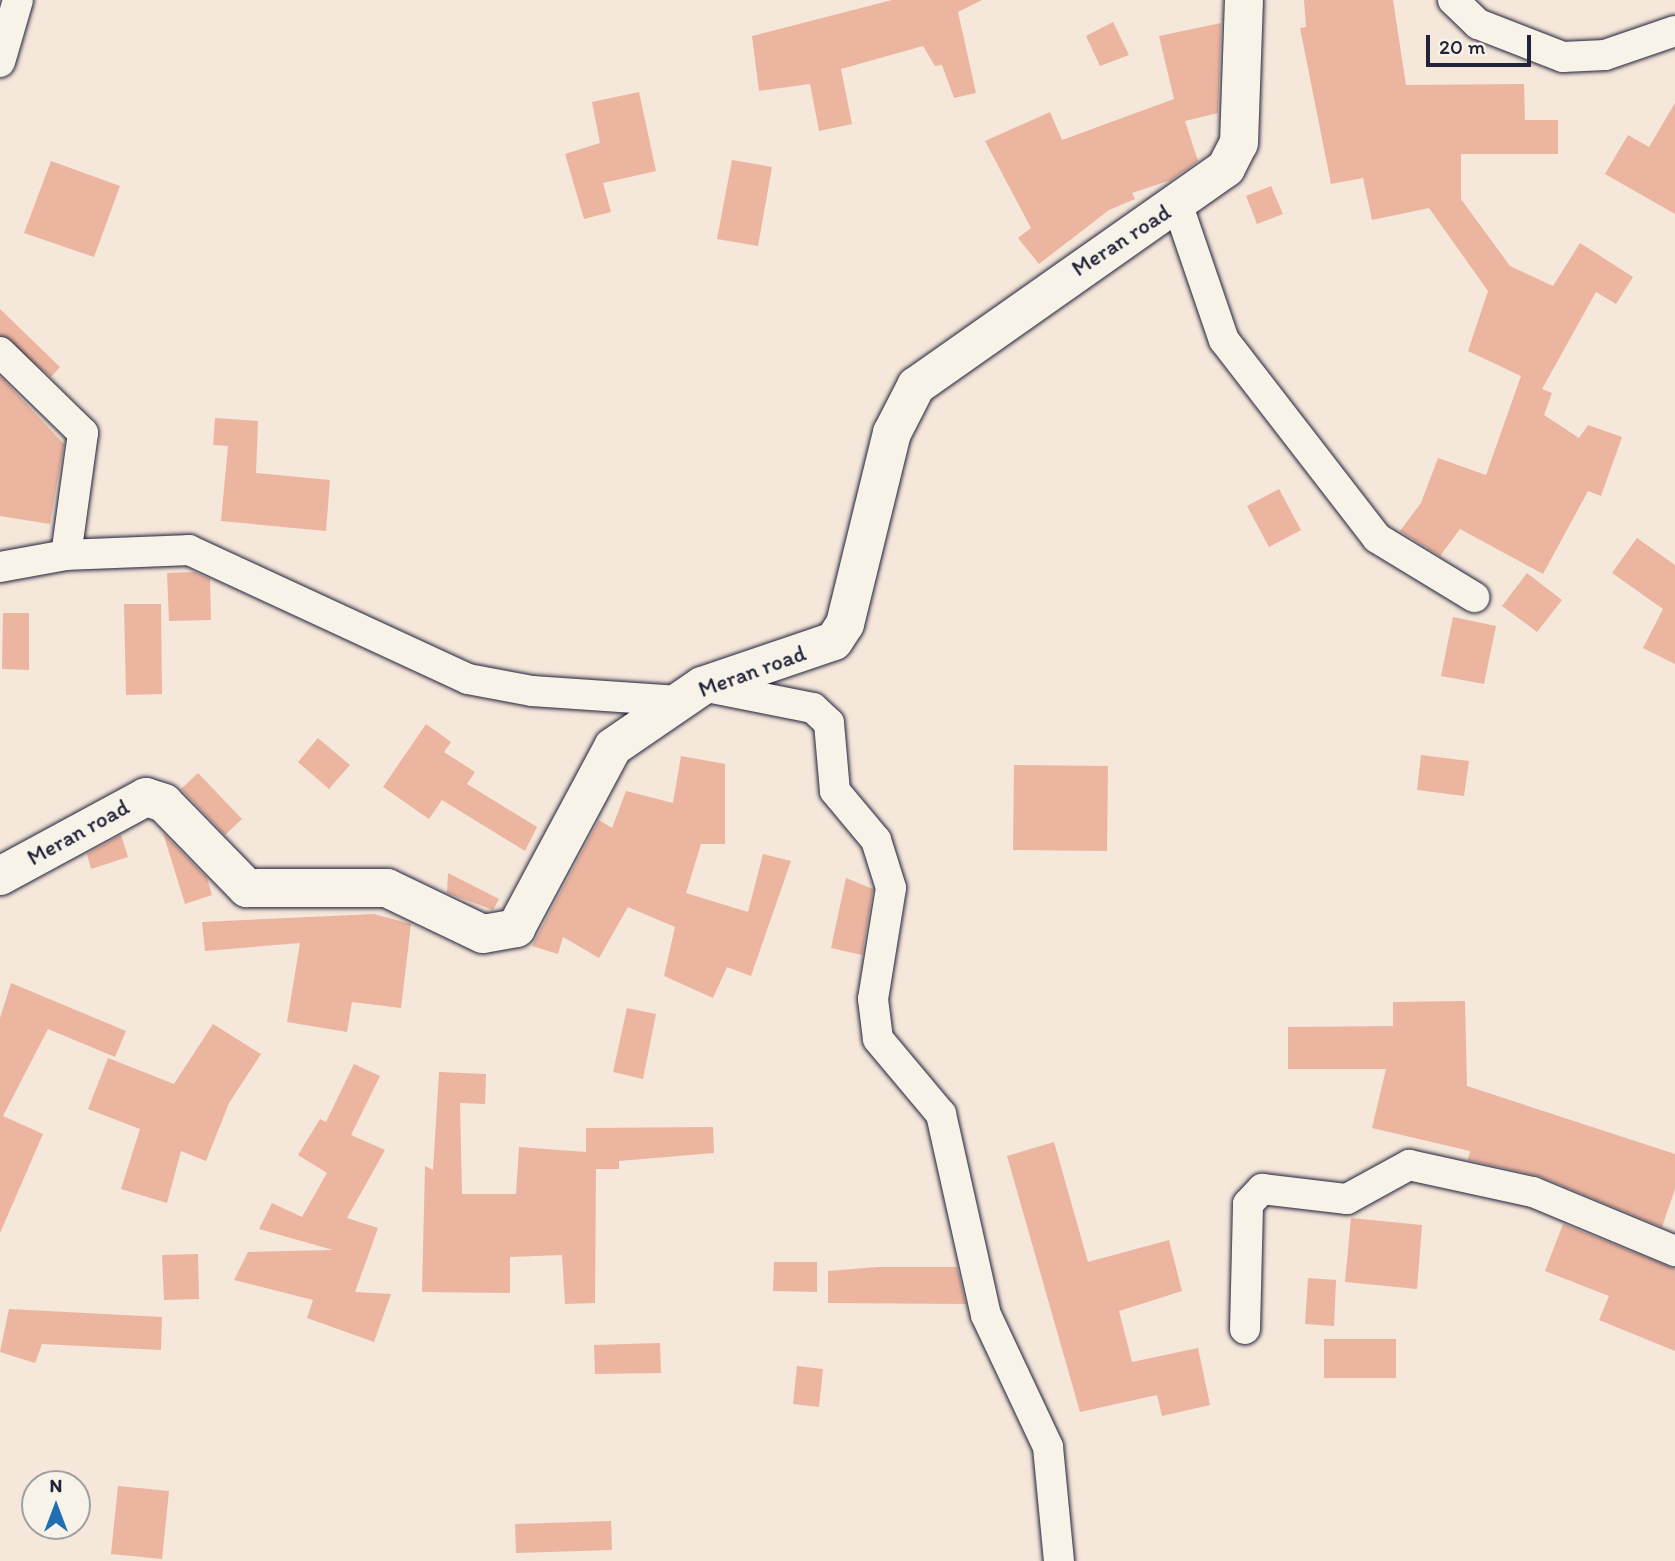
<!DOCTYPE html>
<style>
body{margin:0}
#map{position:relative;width:1675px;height:1561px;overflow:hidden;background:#f5e7da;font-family:Itim,sans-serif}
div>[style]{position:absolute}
.building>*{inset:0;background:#ecb5a0}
.roads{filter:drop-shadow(0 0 2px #22223b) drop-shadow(0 0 2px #22223b)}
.street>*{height:30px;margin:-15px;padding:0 15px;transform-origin:15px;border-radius:15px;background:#f7f3e8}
.secondary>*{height:38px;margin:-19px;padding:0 19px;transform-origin:19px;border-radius:19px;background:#f7f3e8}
span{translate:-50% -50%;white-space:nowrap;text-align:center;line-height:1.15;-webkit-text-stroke:5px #f7f3e8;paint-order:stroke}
.street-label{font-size:23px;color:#22223b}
.north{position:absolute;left:21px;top:1470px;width:70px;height:70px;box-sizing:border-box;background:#f7f3e8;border:2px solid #a29fa3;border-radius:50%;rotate:0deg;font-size:19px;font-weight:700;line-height:28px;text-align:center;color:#22223b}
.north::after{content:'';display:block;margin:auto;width:24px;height:32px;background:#1f6fb2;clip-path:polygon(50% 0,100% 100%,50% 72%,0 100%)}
.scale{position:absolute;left:1426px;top:35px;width:105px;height:32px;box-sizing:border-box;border:4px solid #22223b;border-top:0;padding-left:9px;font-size:21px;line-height:24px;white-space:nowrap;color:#22223b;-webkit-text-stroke:5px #f7f3e8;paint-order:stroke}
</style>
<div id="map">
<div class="building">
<div style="clip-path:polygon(892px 0,982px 0,958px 12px,976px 93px,954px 98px,942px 65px,935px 66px,923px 46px,841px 69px,852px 124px,819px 131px,810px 84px,759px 91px,752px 36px)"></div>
<div style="clip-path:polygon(1304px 0,1393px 0,1406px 85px,1524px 84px,1525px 120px,1558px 120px,1558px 154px,1461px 154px,1461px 199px,1510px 266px,1553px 286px,1580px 243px,1633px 277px,1616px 304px,1596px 292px,1542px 389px,1552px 393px,1544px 415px,1579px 438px,1588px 425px,1622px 437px,1601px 496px,1588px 491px,1543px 574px,1460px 529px,1440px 556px,1400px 531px,1421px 503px,1438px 458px,1486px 475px,1521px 376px,1468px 351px,1488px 291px,1429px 208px,1372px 220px,1363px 178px,1331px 184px,1300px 28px,1306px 27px)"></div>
<div style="clip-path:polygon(1113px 22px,1129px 55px,1100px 66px,1086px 36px)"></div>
<div style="clip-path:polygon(1221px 23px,1218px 113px,1185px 121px,1198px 161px,1171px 180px,1132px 193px,1135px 199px,1109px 210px,1039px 264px,1018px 238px,1031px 228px,985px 141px,1050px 112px,1062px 140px,1174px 99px,1159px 36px)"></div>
<div style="clip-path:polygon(639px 92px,656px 171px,603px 183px,611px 212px,584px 219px,565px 154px,600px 143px,592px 102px)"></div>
<div style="clip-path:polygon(1675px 103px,1675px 214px,1605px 174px,1628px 135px,1649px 147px)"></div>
<div style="clip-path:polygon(732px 160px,772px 167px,758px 246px,717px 239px)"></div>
<div style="clip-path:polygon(51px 161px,120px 186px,94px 257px,24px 233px)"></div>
<div style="clip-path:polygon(1271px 186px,1283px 214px,1257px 224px,1246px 196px)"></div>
<div style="clip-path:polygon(0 309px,60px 367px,51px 377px,0 335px)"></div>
<div style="clip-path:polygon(0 376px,64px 444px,50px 524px,0 516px)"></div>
<div style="clip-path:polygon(215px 418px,258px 421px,256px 473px,330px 480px,326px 531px,221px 521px,228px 446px,213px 445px)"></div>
<div style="clip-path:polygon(1279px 489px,1301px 530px,1269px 547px,1247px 506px)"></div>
<div style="clip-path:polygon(1637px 538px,1675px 565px,1675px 664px,1643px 648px,1663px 609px,1612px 573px)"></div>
<div style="clip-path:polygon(194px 572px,210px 579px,211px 620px,169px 621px,167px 573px)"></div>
<div style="clip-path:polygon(1527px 573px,1562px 600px,1537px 632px,1502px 606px)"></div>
<div style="clip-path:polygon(124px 604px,161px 604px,162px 694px,126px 695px)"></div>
<div style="clip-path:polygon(3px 613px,29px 613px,29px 670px,2px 669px)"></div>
<div style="clip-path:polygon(1453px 617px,1496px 626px,1484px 684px,1441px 676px)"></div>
<div style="clip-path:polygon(426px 724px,451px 742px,444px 752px,475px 772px,467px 784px,537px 827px,525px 851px,442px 800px,429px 819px,383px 787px)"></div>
<div style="clip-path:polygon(318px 738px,350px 765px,329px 789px,298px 762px)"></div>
<div style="clip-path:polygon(1421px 755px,1469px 761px,1464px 796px,1417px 790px)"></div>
<div style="clip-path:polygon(681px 756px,725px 764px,725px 844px,701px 844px,686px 893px,748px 912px,763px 854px,791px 861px,751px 976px,727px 967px,713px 998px,664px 976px,675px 927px,628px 907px,599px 958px,563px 937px,558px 954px,532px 946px,599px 820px,612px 828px,626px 791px,673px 803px)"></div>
<div style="clip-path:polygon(1014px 765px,1108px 766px,1107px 851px,1013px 850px)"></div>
<div style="clip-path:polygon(198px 773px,242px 819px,225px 835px,181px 789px)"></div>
<div style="clip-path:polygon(163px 833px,207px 878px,212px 895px,185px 904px)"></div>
<div style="clip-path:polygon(121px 835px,128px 857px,91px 869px,87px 854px)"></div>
<div style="clip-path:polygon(448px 873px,499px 899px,493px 910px,447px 893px)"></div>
<div style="clip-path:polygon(846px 878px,873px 889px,862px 955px,831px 948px)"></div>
<div style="clip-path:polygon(374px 914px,411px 924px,401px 1008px,352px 1002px,347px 1032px,287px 1022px,300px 943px,205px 951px,202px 922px)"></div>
<div style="clip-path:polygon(11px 983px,126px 1031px,115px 1057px,48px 1029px,3px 1116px,43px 1134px,0 1233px,0 1018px)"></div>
<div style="clip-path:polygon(1465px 1001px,1467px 1086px,1675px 1154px,1675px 1189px,1662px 1227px,1539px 1176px,1468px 1160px,1470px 1151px,1372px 1128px,1386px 1069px,1288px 1069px,1288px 1027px,1393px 1026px,1393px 1002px)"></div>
<div style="clip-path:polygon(627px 1008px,656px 1014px,643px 1079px,613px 1072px)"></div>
<div style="clip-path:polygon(213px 1024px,261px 1054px,229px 1103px,206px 1161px,181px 1151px,167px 1203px,121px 1189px,140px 1129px,88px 1109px,108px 1058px,174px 1084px)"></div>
<div style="clip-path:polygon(354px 1064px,380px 1076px,351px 1135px,385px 1150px,347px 1218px,378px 1228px,355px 1292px,391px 1294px,374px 1342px,307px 1318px,313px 1300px,234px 1280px,248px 1252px,333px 1250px,259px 1229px,272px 1203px,302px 1217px,327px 1173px,298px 1155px,320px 1119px,326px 1122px)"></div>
<div style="clip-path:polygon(439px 1072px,486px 1074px,485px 1104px,460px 1103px,462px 1194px,516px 1194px,519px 1147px,586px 1152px,586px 1128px,713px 1127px,714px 1153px,619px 1161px,619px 1169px,596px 1169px,595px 1303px,565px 1304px,562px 1255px,510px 1257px,510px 1293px,422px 1292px,425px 1166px,433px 1170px)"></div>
<div style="clip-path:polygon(1054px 1142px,1088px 1262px,1169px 1240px,1182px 1291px,1119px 1311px,1132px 1362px,1198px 1348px,1210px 1405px,1162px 1416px,1157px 1395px,1080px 1412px,1007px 1156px)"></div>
<div style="clip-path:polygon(1351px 1218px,1422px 1225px,1417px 1289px,1345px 1282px)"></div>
<div style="clip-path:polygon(1563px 1224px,1675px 1269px,1675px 1351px,1599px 1320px,1609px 1296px,1545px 1271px)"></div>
<div style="clip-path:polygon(198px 1254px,199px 1299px,164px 1300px,162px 1255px)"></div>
<div style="clip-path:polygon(774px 1262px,817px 1262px,817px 1292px,773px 1291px)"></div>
<div style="clip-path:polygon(877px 1267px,957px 1267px,966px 1304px,828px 1303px,828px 1271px)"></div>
<div style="clip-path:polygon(1308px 1278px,1336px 1280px,1334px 1326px,1305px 1324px)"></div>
<div style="clip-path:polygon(9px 1309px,162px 1317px,161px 1350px,42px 1344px,35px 1363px,0 1352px)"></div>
<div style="clip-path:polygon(1324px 1339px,1396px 1339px,1396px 1378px,1324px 1378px)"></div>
<div style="clip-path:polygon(660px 1343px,661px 1373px,595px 1374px,594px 1345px)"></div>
<div style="clip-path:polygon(797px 1366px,823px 1369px,819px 1407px,793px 1404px)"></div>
<div style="clip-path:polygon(118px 1486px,169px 1491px,162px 1559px,111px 1554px)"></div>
<div style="clip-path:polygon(611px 1521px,612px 1550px,516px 1553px,515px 1524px)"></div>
</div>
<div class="roads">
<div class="street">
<div style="left:1453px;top:0;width:35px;rotate:44deg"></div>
<div style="left:1478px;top:24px;width:91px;rotate:21.2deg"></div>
<div style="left:1563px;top:57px;width:42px;rotate:-2.7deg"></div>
<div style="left:1605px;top:55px;width:74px;rotate:-18.9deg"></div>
<div style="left:0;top:62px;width:65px;rotate:-73.8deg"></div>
<div style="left:1177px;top:203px;width:145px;rotate:71.1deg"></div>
<div style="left:1224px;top:340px;width:250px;rotate:52.3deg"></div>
<div style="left:1377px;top:538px;width:114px;rotate:31.3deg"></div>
<div style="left:0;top:352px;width:116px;rotate:44.3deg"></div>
<div style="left:83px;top:433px;width:123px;rotate:97.9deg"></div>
<div style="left:0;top:567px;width:67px;rotate:-10.3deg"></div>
<div style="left:66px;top:555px;width:123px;rotate:-2.3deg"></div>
<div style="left:189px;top:550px;width:307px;rotate:24.8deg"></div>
<div style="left:468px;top:679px;width:65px;rotate:10.6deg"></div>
<div style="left:532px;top:691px;width:147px;rotate:3.9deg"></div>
<div style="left:702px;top:686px;width:113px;rotate:11.2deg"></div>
<div style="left:813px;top:708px;width:22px;rotate:43deg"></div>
<div style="left:829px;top:723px;width:68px;rotate:85deg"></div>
<div style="left:835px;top:791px;width:64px;rotate:50.1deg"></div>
<div style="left:876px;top:840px;width:50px;rotate:72.6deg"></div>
<div style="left:891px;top:888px;width:112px;rotate:99.2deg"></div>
<div style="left:873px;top:999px;width:40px;rotate:82.9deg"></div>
<div style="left:878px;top:1039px;width:98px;rotate:50deg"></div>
<div style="left:941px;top:1114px;width:206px;rotate:77.4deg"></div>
<div style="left:986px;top:1315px;width:146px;rotate:64.8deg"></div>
<div style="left:1048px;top:1447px;width:115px;rotate:84.5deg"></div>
<div style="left:1245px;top:1329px;width:125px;rotate:-88.6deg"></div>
<div style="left:1248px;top:1204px;width:21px;rotate:-47deg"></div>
<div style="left:1262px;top:1189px;width:86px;rotate:6.7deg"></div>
<div style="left:1347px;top:1199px;width:71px;rotate:-28.7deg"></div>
<div style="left:1409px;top:1165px;width:127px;rotate:12.3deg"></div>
<div style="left:1533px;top:1192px;width:154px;rotate:22.6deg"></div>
</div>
<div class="secondary">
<div style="left:0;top:876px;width:166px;rotate:-28.4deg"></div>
<div style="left:146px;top:797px;width:19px;rotate:18deg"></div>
<div style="left:164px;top:803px;width:119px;rotate:45.7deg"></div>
<div style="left:247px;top:888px;width:140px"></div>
<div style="left:387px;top:888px;width:106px;rotate:25.6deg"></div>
<div style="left:483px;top:934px;width:34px;rotate:-10deg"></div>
<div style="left:516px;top:928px;width:205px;rotate:-61.8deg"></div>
<div style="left:613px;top:747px;width:108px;rotate:-34.4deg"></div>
<div style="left:702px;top:686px;width:139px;rotate:-18.8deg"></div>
<div style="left:834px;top:641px;width:20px;rotate:-57deg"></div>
<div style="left:845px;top:624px;width:197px;rotate:-76.2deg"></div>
<div style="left:892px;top:433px;width:53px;rotate:-62.9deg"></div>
<div style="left:916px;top:386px;width:379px;rotate:-35.1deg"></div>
<div style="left:1226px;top:168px;width:28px;rotate:-63deg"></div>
<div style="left:1239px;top:143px;width:143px;rotate:-88deg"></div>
</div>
</div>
<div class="street-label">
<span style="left:1121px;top:240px;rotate:-33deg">Meran road</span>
<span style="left:752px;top:671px;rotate:-20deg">Meran road</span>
<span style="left:78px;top:832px;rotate:-29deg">Meran road</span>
</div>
<div class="north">N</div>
<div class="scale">20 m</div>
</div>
